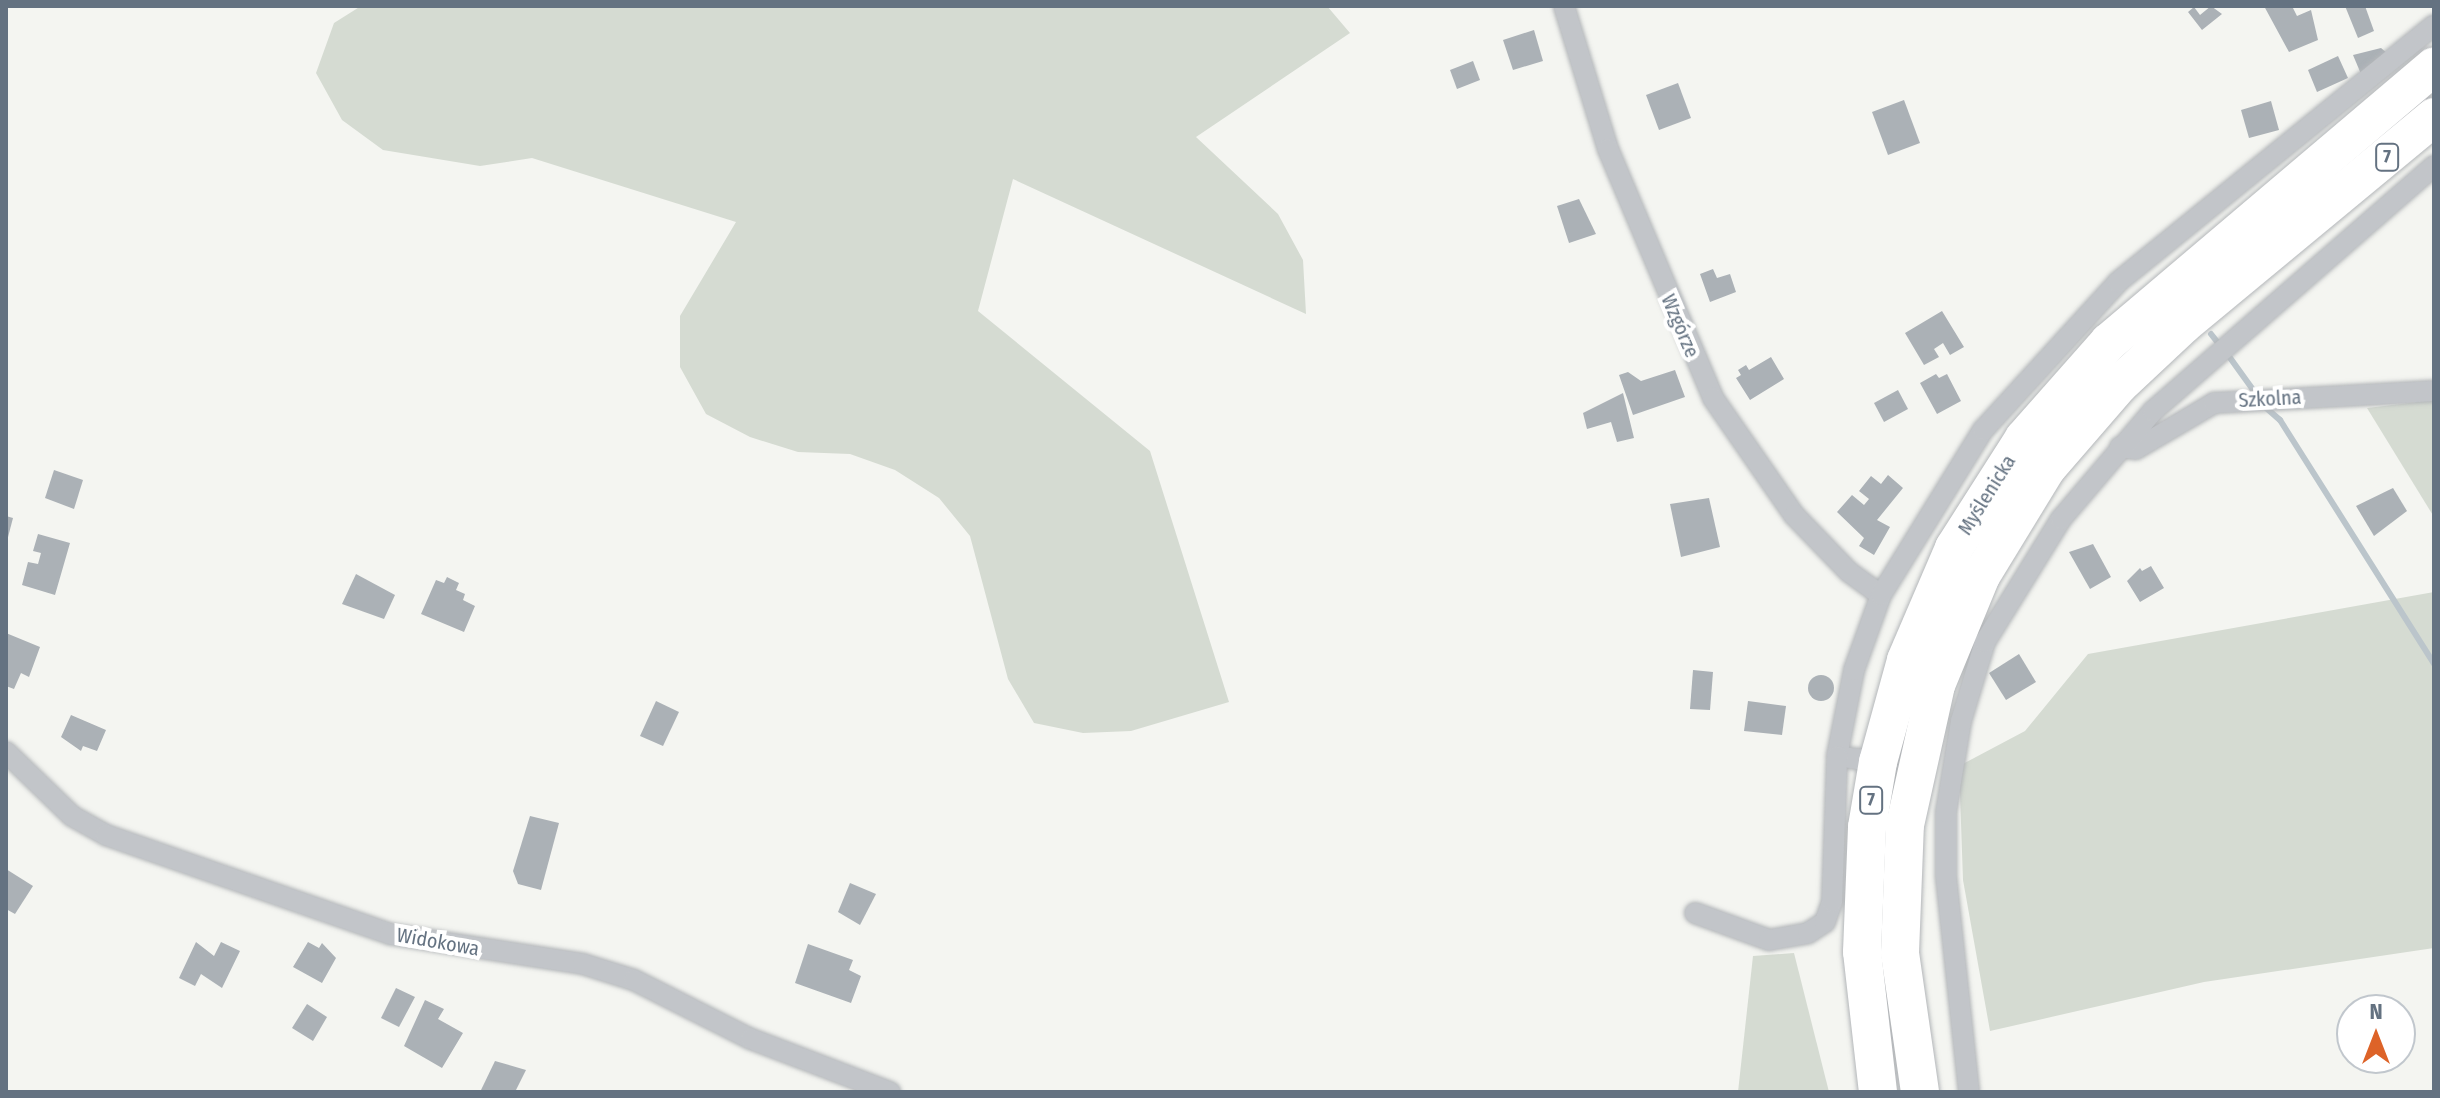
<!DOCTYPE html>
<meta charset="utf-8">
<style>
body{margin:0}
#map{position:relative;width:2440px;height:1098px;overflow:hidden;background:#f4f5f1;font-family:"Fira Sans Condensed",sans-serif}
div>[style]{position:absolute}
.green>*{inset:0;background:#d5dbd2}
.stream>*{height:6px;margin:-3px;padding:0 3px;transform-origin:3px;border-radius:3px;background:#bbc5cb}
.building>*{inset:0;background:#abb1b6}
.round{border-radius:50%}
.roads{filter:drop-shadow(0 0 2px #b3b6b9) drop-shadow(0 0 2px #b3b6b9)}
.street>*{height:20px;margin:-10px;padding:0 10px;transform-origin:10px;border-radius:10px;background:#c2c5c9}
.highway>*{height:38px;margin:-19px;padding:0 19px;transform-origin:19px;border-radius:19px;background:#fff}
span{translate:-50% -50%;white-space:nowrap;text-align:center;line-height:1.15;-webkit-text-stroke:8px #fff;paint-order:stroke}
.shield-label span{padding:2px 6px;background:#fff;border:2px solid;border-radius:6px;-webkit-text-stroke-width:0}
.shield-label{font-size:18px;color:#647281;font-weight:700}
.street-label{font-size:20px;color:#647281}
.frame{position:absolute;inset:0;border:8px solid #647281;pointer-events:none}
.north{position:absolute;left:2336px;top:994px;width:80px;height:80px;box-sizing:border-box;background:#fff;border:2px solid #c1c7cd;border-radius:50%;rotate:0deg;font-size:22px;font-weight:700;line-height:32px;text-align:center;color:#647281}
.north::after{content:'';display:block;margin:auto;width:28px;height:36px;background:#dd6328;clip-path:polygon(50% 0,100% 100%,50% 72%,0 100%)}
</style>
<div id="map">
<div class="green">
<div style="clip-path:polygon(361px 6px,1327px 6px,1350px 33px,1196px 137px,1278px 214px,1303px 260px,1306px 314px,1013px 179px,978px 311px,1150px 451px,1229px 702px,1131px 731px,1083px 733px,1034px 723px,1008px 679px,970px 536px,939px 498px,895px 470px,850px 454px,798px 452px,750px 437px,706px 414px,680px 367px,680px 316px,736px 222px,532px 158px,480px 166px,383px 150px,342px 120px,316px 73px,334px 23px)"></div>
<div style="clip-path:polygon(2434px 400px,2434px 517px,2367px 408px)"></div>
<div style="clip-path:polygon(2434px 592px,2434px 948px,2204px 982px,1990px 1031px,1963px 880px,1959px 766px,2025px 731px,2088px 654px)"></div>
<div style="clip-path:polygon(1794px 953px,1829px 1092px,1738px 1092px,1753px 956px)"></div>
</div>
<div class="stream">
<div style="left:2211px;top:334px;width:11px;rotate:52deg"></div>
<div style="left:2228px;top:355px;width:44px;rotate:54.2deg"></div>
<div style="left:2265px;top:407px;width:20px;rotate:41deg"></div>
<div style="left:2280px;top:420px;width:289px;rotate:57.7deg"></div>
</div>
<div class="building">
<div style="clip-path:polygon(2211px 6px,2222px 14px,2202px 30px,2188px 12px,2194px 7px,2200px 15px)"></div>
<div style="clip-path:polygon(2264px 6px,2292px 6px,2297px 16px,2311px 10px,2318px 40px,2289px 52px)"></div>
<div style="clip-path:polygon(2345px 6px,2365px 6px,2374px 31px,2358px 38px)"></div>
<div style="clip-path:polygon(1534px 30px,1543px 61px,1513px 70px,1503px 40px)"></div>
<div style="clip-path:polygon(2381px 48px,2387px 53px,2361px 74px,2353px 55px)"></div>
<div style="clip-path:polygon(2338px 56px,2348px 78px,2317px 92px,2308px 70px)"></div>
<div style="clip-path:polygon(1473px 61px,1480px 80px,1457px 89px,1450px 70px)"></div>
<div style="clip-path:polygon(1678px 83px,1691px 118px,1659px 130px,1646px 95px)"></div>
<div style="clip-path:polygon(1904px 100px,1920px 143px,1888px 155px,1872px 112px)"></div>
<div style="clip-path:polygon(2271px 101px,2279px 130px,2249px 138px,2241px 110px)"></div>
<div style="clip-path:polygon(1579px 199px,1596px 234px,1569px 243px,1557px 206px)"></div>
<div style="clip-path:polygon(1713px 269px,1717px 278px,1730px 274px,1736px 292px,1710px 302px,1700px 274px)"></div>
<div style="clip-path:polygon(1942px 311px,1964px 347px,1950px 355px,1943px 343px,1934px 349px,1939px 357px,1924px 365px,1905px 333px)"></div>
<div style="clip-path:polygon(1771px 357px,1784px 379px,1750px 400px,1736px 378px,1741px 375px,1738px 370px,1746px 365px,1749px 370px)"></div>
<div style="clip-path:polygon(1675px 370px,1685px 397px,1633px 415px,1619px 375px,1628px 372px,1641px 381px)"></div>
<div style="clip-path:polygon(1936px 374px,1939px 378px,1947px 374px,1961px 401px,1937px 414px,1920px 383px)"></div>
<div style="clip-path:polygon(1898px 390px,1908px 409px,1884px 422px,1874px 403px)"></div>
<div style="clip-path:polygon(1623px 393px,1634px 438px,1617px 442px,1611px 422px,1587px 429px,1583px 413px)"></div>
<div style="clip-path:polygon(54px 470px,83px 480px,74px 509px,45px 498px)"></div>
<div style="clip-path:polygon(1888px 475px,1903px 488px,1877px 520px,1890px 527px,1874px 555px,1859px 546px,1864px 538px,1837px 512px,1852px 495px,1864px 505px,1869px 499px,1859px 491px,1871px 476px,1881px 484px)"></div>
<div style="clip-path:polygon(2393px 488px,2407px 511px,2374px 536px,2356px 506px)"></div>
<div style="clip-path:polygon(1709px 498px,1720px 547px,1681px 557px,1670px 504px)"></div>
<div style="clip-path:polygon(6px 516px,13px 518px,7px 541px,6px 541px)"></div>
<div style="clip-path:polygon(38px 534px,70px 543px,55px 595px,22px 585px,28px 562px,38px 564px,41px 553px,33px 551px)"></div>
<div style="clip-path:polygon(2093px 544px,2111px 577px,2090px 589px,2069px 552px)"></div>
<div style="clip-path:polygon(2151px 566px,2164px 588px,2140px 602px,2127px 581px,2140px 568px,2142px 571px)"></div>
<div style="clip-path:polygon(356px 574px,395px 595px,384px 619px,342px 604px)"></div>
<div style="clip-path:polygon(447px 577px,459px 583px,456px 590px,465px 594px,463px 600px,475px 606px,464px 632px,421px 614px,436px 580px,444px 583px)"></div>
<div style="clip-path:polygon(6px 633px,40px 647px,29px 677px,21px 673px,14px 689px,6px 686px)"></div>
<div style="clip-path:polygon(2019px 654px,2036px 682px,2006px 700px,1989px 673px)"></div>
<div style="clip-path:polygon(1693px 670px,1713px 672px,1710px 710px,1690px 709px)"></div>
<div class="round" style="left:1808px;top:675px;width:26px;height:26px"></div>
<div style="clip-path:polygon(656px 701px,679px 712px,663px 746px,640px 736px)"></div>
<div style="clip-path:polygon(1748px 701px,1786px 706px,1782px 735px,1744px 731px)"></div>
<div style="clip-path:polygon(71px 715px,106px 730px,97px 751px,83px 746px,81px 751px,61px 737px)"></div>
<div style="clip-path:polygon(530px 816px,559px 823px,541px 890px,518px 884px,513px 871px)"></div>
<div style="clip-path:polygon(6px 869px,33px 886px,15px 914px,6px 909px)"></div>
<div style="clip-path:polygon(850px 883px,876px 894px,860px 925px,838px 912px)"></div>
<div style="clip-path:polygon(196px 942px,214px 956px,221px 942px,240px 951px,222px 988px,201px 974px,195px 986px,179px 978px)"></div>
<div style="clip-path:polygon(308px 942px,319px 948px,322px 943px,336px 958px,322px 983px,293px 967px)"></div>
<div style="clip-path:polygon(808px 944px,853px 960px,849px 970px,861px 976px,851px 1003px,795px 983px)"></div>
<div style="clip-path:polygon(396px 988px,415px 997px,399px 1027px,381px 1018px)"></div>
<div style="clip-path:polygon(425px 1000px,444px 1009px,438px 1019px,463px 1033px,442px 1068px,404px 1046px)"></div>
<div style="clip-path:polygon(307px 1004px,327px 1017px,313px 1041px,292px 1028px)"></div>
<div style="clip-path:polygon(495px 1061px,526px 1070px,515px 1092px,481px 1090px)"></div>
</div>
<div class="roads">
<div class="street">
<div style="left:1564px;top:6px;width:150px;rotate:72.9deg"></div>
<div style="left:1608px;top:149px;width:270px;rotate:67.1deg"></div>
<div style="left:1713px;top:398px;width:142px;rotate:55.3deg"></div>
<div style="left:1794px;top:515px;width:79px;rotate:46deg"></div>
<div style="left:1849px;top:572px;width:39px;rotate:36deg"></div>
<div style="left:2120px;top:447px;width:16px;rotate:7deg"></div>
<div style="left:2136px;top:449px;width:91px;rotate:-30.5deg"></div>
<div style="left:2214px;top:403px;width:220px;rotate:-3.1deg"></div>
<div style="left:6px;top:752px;width:92px;rotate:44.1deg"></div>
<div style="left:72px;top:816px;width:39px;rotate:29deg"></div>
<div style="left:106px;top:835px;width:301px;rotate:19.2deg"></div>
<div style="left:390px;top:934px;width:195px;rotate:8.8deg"></div>
<div style="left:583px;top:964px;width:53px;rotate:17.4deg"></div>
<div style="left:634px;top:980px;width:131px;rotate:26.8deg"></div>
<div style="left:751px;top:1039px;width:149px;rotate:20.9deg"></div>
<div style="left:1878px;top:762px;width:41px;rotate:-171.7deg"></div>
<div style="left:1837px;top:756px;width:88px;rotate:-78.8deg"></div>
<div style="left:1854px;top:670px;width:80px;rotate:-70.2deg"></div>
<div style="left:1881px;top:595px;width:194px;rotate:-58.3deg"></div>
<div style="left:1983px;top:430px;width:200px;rotate:-47.6deg"></div>
<div style="left:2118px;top:282px;width:407px;rotate:-39.1deg"></div>
<div style="left:1695px;top:913px;width:79px;rotate:20deg"></div>
<div style="left:1769px;top:940px;width:40px;rotate:-10deg"></div>
<div style="left:1808px;top:933px;width:20px;rotate:-33deg"></div>
<div style="left:1825px;top:922px;width:21px;rotate:-71deg"></div>
<div style="left:1832px;top:902px;width:146px;rotate:-88deg"></div>
<div style="left:1969px;top:1092px;width:218px;rotate:-96.1deg"></div>
<div style="left:1946px;top:875px;width:63px;rotate:-90deg"></div>
<div style="left:1946px;top:812px;width:92px;rotate:-80.6deg"></div>
<div style="left:1961px;top:721px;width:83px;rotate:-73.1deg"></div>
<div style="left:1985px;top:642px;width:145px;rotate:-58.3deg"></div>
<div style="left:2061px;top:519px;width:142px;rotate:-49.6deg"></div>
<div style="left:2153px;top:411px;width:373px;rotate:-41.1deg"></div>
</div>
<div class="highway">
<div style="left:1878px;top:1092px;width:141px;rotate:-96.5deg"></div>
<div style="left:1862px;top:952px;width:125px;rotate:-87.7deg"></div>
<div style="left:1867px;top:827px;width:66px;rotate:-80.4deg"></div>
<div style="left:1878px;top:762px;width:106px;rotate:-74.6deg"></div>
<div style="left:1906px;top:660px;width:122px;rotate:-66.8deg"></div>
<div style="left:1954px;top:548px;width:130px;rotate:-57.5deg"></div>
<div style="left:2024px;top:438px;width:128px;rotate:-48.5deg"></div>
<div style="left:2109px;top:342px;width:426px;rotate:-40.3deg"></div>
<div style="left:1920px;top:1092px;width:140px;rotate:-98.2deg"></div>
<div style="left:1900px;top:953px;width:128px;rotate:-87.8deg"></div>
<div style="left:1905px;top:825px;width:143px;rotate:-77.5deg"></div>
<div style="left:1936px;top:685px;width:118px;rotate:-67.6deg"></div>
<div style="left:1981px;top:576px;width:127px;rotate:-58.6deg"></div>
<div style="left:2047px;top:468px;width:110px;rotate:-49.1deg"></div>
<div style="left:2119px;top:385px;width:89px;rotate:-43.2deg"></div>
<div style="left:2184px;top:324px;width:325px;rotate:-39.6deg"></div>
</div>
</div>
<div class="shield-label">
<span style="left:2387px;top:157px">7</span>
<span style="left:1871px;top:800px">7</span>
</div>
<div class="street-label">
<span style="left:1680px;top:326px;rotate:67deg">Wzgórze</span>
<span style="left:2270px;top:399px;rotate:-3deg">Szkolna</span>
<span style="left:1987px;top:495px;rotate:-58deg">Myślenicka</span>
<span style="left:438px;top:942px;rotate:10deg">Widokowa</span>
</div>
<div class="frame"></div>
<div class="north">N</div>
</div>
